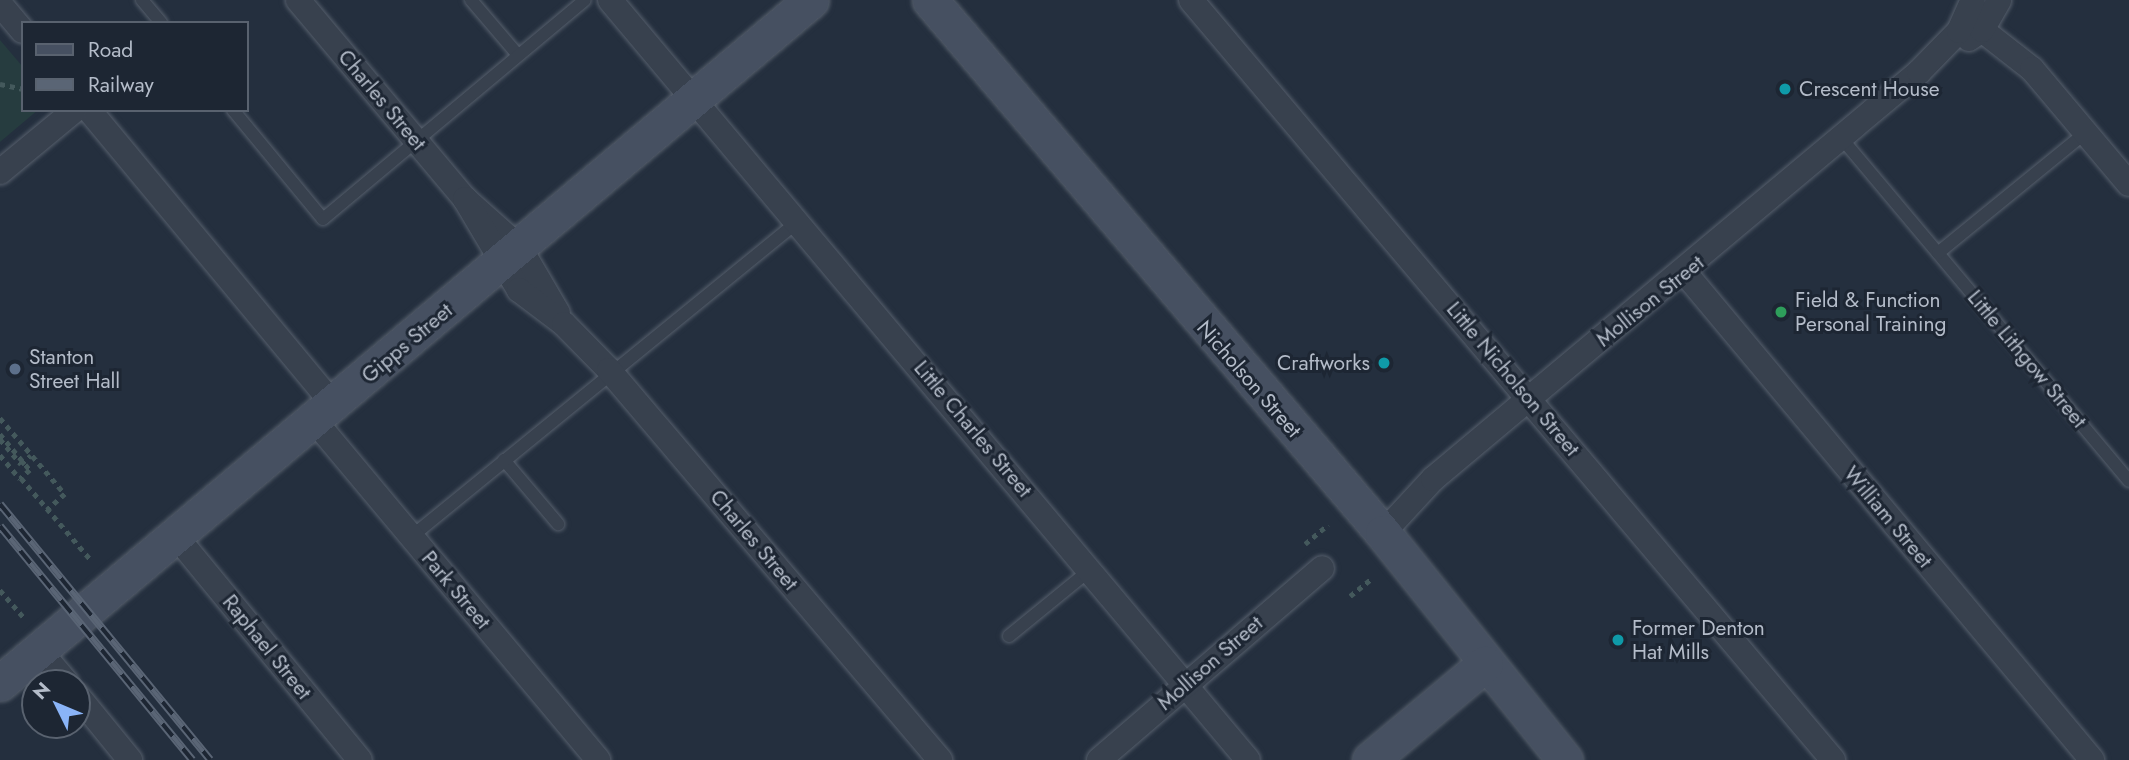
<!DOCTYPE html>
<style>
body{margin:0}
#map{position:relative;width:2129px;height:760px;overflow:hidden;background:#242f3e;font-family:Jost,sans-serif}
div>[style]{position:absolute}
.green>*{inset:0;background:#263c3f}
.path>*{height:4.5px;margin-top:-2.25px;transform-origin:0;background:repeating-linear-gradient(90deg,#44595c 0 5px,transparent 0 10px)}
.roads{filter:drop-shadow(0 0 2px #565f6c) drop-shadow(0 0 2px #565f6c)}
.lane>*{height:12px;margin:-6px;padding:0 6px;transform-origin:6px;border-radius:6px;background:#38414e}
.street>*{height:24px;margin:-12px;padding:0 12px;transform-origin:12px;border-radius:12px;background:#38414e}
.secondary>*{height:35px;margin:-17.5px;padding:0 17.5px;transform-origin:17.5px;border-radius:17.5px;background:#465061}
.rail>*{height:8px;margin-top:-4px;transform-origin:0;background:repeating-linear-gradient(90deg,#1d2633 0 16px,#5a6575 0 32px);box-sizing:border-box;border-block:2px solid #5a6575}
.path-bridge>*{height:4.5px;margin-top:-2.25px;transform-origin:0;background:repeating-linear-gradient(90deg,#44595c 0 5px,transparent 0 10px)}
.dots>*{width:19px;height:19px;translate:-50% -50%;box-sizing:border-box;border:4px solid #1d2633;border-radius:50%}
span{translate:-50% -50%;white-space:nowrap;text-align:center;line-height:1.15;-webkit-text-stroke:6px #1d2633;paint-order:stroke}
.poi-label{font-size:21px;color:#b4bcc9}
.left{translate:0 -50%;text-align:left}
.right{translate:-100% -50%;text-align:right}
.street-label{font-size:21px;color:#b4bcc9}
.legend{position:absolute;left:21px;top:21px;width:228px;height:91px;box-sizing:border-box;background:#1d2633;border:2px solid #59626f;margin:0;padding:9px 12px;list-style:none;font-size:21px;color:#b4bcc9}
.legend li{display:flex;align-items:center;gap:14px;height:35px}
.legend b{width:35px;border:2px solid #59626f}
.north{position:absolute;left:21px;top:669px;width:70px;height:70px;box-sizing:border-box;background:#1d2633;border:2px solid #59626f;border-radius:50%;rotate:313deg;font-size:19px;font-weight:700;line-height:28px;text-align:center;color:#b4bcc9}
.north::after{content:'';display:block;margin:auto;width:24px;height:32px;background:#8ab4f8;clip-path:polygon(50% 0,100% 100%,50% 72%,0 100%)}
</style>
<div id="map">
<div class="green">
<div style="clip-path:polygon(0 40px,23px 67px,23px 110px,38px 110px,0 142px)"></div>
</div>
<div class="path">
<div style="left:0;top:84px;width:24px;rotate:12deg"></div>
<div style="left:0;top:418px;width:100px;rotate:49.5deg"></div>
<div style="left:65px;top:494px;width:24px;rotate:138deg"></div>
<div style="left:0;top:439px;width:33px;rotate:50deg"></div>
<div style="left:21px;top:464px;width:13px;rotate:-42deg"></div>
<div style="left:0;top:455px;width:31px;rotate:50deg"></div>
<div style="left:21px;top:478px;width:109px;rotate:49.5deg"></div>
<div style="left:1305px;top:544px;width:30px;rotate:-40deg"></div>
<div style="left:0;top:590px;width:37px;rotate:49deg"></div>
<div style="left:1350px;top:596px;width:27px;rotate:-39deg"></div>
</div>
<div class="roads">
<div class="lane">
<div style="left:142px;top:0;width:30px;rotate:50deg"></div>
<div style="left:471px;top:0;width:72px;rotate:49.5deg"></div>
<div style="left:233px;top:110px;width:141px;rotate:50.5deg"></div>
<div style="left:323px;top:219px;width:341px;rotate:-39.9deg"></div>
<div style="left:1843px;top:140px;width:445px;rotate:50deg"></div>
<div style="left:1938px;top:253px;width:190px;rotate:-39.2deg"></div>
<div style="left:504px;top:460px;width:84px;rotate:49.8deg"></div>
<div style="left:411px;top:537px;width:500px;rotate:-39.2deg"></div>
<div style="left:1009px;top:636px;width:104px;rotate:-39.2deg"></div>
</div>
<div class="street">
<div style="left:298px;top:0;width:260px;rotate:50deg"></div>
<div style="left:465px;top:199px;width:74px;rotate:41.7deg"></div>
<div style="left:520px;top:248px;width:75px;rotate:59.7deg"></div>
<div style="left:610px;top:0;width:992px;rotate:49.99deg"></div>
<div style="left:1191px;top:0;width:995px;rotate:49.81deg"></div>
<div style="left:0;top:4px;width:35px;rotate:50deg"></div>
<div style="left:1982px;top:30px;width:63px;rotate:38deg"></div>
<div style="left:2032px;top:69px;width:150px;rotate:49.9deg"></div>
<div style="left:1969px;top:39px;width:16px;rotate:-35deg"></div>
<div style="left:1982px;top:30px;width:34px;rotate:-60deg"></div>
<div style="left:89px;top:110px;width:382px;rotate:50.3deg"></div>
<div style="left:0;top:172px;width:97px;rotate:-39.6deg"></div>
<div style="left:465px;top:199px;width:106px;rotate:59.3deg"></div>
<div style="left:519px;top:290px;width:56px;rotate:37.1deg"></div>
<div style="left:564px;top:324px;width:64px;rotate:45.6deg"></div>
<div style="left:609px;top:370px;width:512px;rotate:49.68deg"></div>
<div style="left:1685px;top:273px;width:635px;rotate:50.11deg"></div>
<div style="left:314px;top:420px;width:443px;rotate:50.1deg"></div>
<div style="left:1383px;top:533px;width:74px;rotate:-47.2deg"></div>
<div style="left:1433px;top:479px;width:634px;rotate:-39.94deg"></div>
<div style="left:1919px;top:72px;width:57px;rotate:-45.7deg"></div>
<div style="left:1959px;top:31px;width:34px;rotate:-66deg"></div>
<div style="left:175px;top:535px;width:291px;rotate:50.6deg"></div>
<div style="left:39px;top:650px;width:43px;rotate:49.7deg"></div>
<div style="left:77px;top:695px;width:84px;rotate:50.8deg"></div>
<div style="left:1099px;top:760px;width:294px;rotate:-40.7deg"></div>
</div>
<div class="secondary">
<div style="left:930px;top:0;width:699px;rotate:49.64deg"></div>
<div style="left:1383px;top:533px;width:291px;rotate:51.3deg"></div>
<div style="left:0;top:683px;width:1060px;rotate:-40.1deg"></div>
<div style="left:1370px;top:760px;width:150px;rotate:-39.9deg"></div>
</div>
</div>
<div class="rail">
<div style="left:0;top:504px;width:331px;rotate:50.6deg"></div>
<div style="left:0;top:526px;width:303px;rotate:50.6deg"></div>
</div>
<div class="path-bridge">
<div style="left:0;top:434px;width:47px;rotate:50.2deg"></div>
<div style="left:30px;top:470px;width:13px;rotate:138deg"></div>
</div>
<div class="dots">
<div style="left:1785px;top:89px;background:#0f9aa8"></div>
<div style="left:1781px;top:312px;background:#2e9e5b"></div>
<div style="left:1384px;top:363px;background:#0f9aa8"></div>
<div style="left:15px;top:369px;background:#5c6f8a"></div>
<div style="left:1618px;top:640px;background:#0f9aa8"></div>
</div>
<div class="poi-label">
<span class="left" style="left:1799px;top:89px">Crescent House</span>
<span class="left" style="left:1795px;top:312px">Field &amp; Function<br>Personal Training</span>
<span class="left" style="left:29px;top:369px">Stanton<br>Street Hall</span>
<span class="right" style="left:1370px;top:363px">Craftworks</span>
<span class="left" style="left:1632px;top:640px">Former Denton<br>Hat Mills</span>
</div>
<div class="street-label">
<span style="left:382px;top:100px;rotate:50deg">Charles Street</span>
<span style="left:1650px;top:301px;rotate:-39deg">Mollison Street</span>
<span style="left:407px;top:343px;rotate:-40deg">Gipps Street</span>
<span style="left:2027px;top:359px;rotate:50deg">Little Lithgow Street</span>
<span style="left:1249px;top:379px;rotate:49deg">Nicholson Street</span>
<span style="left:1513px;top:379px;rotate:50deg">Little Nicholson Street</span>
<span style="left:973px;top:429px;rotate:50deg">Little Charles Street</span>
<span style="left:1888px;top:517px;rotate:50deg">William Street</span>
<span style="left:754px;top:540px;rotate:50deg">Charles Street</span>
<span style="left:456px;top:590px;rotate:50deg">Park Street</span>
<span style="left:267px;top:647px;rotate:51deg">Raphael Street</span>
<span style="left:1210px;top:663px;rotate:-41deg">Mollison Street</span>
</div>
<ul class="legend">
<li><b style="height:9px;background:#465061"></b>Road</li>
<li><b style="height:9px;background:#5a6575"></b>Railway</li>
</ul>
<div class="north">N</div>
</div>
